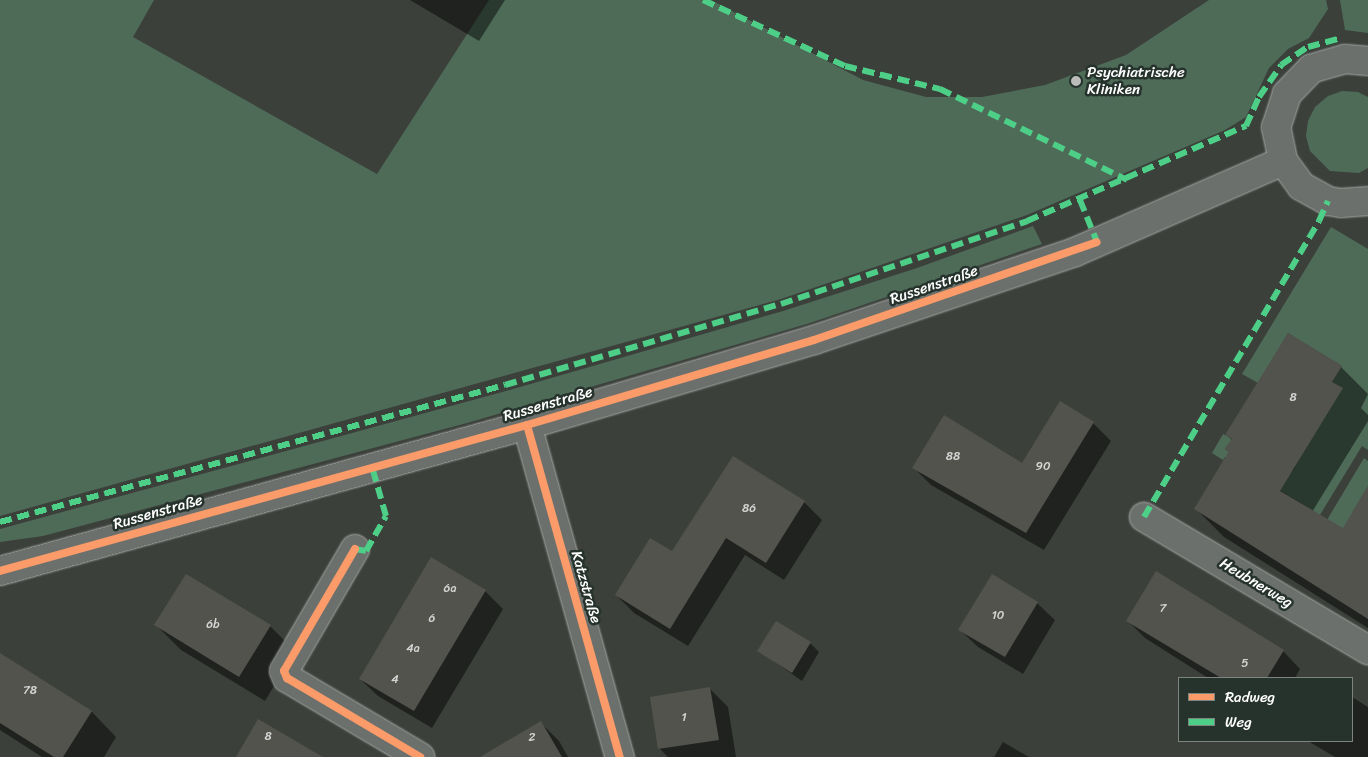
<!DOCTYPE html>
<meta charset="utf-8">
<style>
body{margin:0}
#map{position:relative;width:1368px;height:757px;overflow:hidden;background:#3c403b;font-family:Sriracha,sans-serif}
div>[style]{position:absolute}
.green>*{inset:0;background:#4e6b58}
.shadow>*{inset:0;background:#0007}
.building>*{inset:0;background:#53534e}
.roads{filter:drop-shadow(0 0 1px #a7a9a7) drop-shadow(0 0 1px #a7a9a7)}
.street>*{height:28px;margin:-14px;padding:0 14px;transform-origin:14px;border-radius:14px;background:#6c706d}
.secondary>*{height:28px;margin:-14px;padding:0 14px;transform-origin:14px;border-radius:14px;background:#6c706d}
.quiet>*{height:6px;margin-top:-3px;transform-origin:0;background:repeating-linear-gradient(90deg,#4dcf88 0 12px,transparent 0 18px)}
.cycleway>*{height:8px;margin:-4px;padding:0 4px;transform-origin:4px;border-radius:4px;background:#fa9b69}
.dots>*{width:14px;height:14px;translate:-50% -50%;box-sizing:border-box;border:2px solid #26332d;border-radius:50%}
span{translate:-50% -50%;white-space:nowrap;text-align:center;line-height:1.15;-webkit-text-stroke:5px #26332d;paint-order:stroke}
.number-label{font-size:12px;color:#d4d4d3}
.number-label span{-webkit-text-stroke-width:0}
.poi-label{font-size:15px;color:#fff}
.left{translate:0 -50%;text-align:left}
.street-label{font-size:15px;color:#fff}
.legend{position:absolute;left:1178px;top:677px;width:175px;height:65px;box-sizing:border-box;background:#26332d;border:1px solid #7d8581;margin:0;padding:6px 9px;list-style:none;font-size:15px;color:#fff}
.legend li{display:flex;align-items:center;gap:10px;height:25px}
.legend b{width:25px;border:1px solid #7d8581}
</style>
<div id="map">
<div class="green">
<div style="clip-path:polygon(0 0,154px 0,133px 37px,377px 174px,489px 0,711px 0,863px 80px,926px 97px,982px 97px,1045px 85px,1126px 55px,1209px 0,1326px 0,1328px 9px,1309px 38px,1288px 49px,1269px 68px,1246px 117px,1225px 130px,1027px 215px,781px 299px,0 516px)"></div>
<div style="clip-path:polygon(1340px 0,1368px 0,1368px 33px,1345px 30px)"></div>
<div style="clip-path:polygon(1342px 91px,1358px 92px,1368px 97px,1368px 168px,1359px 173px,1330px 171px,1310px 151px,1306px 136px,1308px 121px,1315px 107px,1328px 96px)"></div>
<div style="clip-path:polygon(1033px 226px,1042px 244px,810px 323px,467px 423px,43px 536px,0 542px,0 529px,506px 391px,783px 311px,917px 268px)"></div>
<div style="clip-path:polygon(1331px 227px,1368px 249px,1368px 450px,1362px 446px,1290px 564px,1314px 511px,1225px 457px,1223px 460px,1212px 453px,1223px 434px,1232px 439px,1225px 449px,1243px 460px,1293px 471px,1307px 446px,1297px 439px,1342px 388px,1332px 382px,1342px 366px,1288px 333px,1258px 383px,1242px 374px)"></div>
<div style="clip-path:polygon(1364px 458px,1368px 461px,1368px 486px,1352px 513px,1368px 537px,1321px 530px)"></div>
</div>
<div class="shadow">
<div style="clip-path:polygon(410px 0,505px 0,479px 41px)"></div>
<div style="clip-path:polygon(1341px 367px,1368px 394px,1361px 408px,1368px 415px,1368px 421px,1312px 512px,1343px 530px,1368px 489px,1368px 628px,1224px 537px,1196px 509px,1230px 452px,1227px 449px,1232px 440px,1227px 435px)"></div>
<div style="clip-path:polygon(1093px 423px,1111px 441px,1044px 550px,931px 485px,913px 467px,1023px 465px)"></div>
<div style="clip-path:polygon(804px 502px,822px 520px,784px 580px,745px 555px,688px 646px,634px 613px,616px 595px,672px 553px)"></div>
<div style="clip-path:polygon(485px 591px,503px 609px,432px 728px,378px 696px,360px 679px)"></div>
<div style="clip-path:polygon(1037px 603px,1055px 620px,1023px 674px,978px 647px,960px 630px)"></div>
<div style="clip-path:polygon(1127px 620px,1283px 651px,1300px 669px,1295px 678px,1208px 678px,1145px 638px)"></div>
<div style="clip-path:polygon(156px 625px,270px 626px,295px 651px,265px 701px,181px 650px)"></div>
<div style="clip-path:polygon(810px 643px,819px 652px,802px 681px,759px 651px)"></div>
<div style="clip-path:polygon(9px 660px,92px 712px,116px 737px,104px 757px,42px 757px,0 730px,0 674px)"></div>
<div style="clip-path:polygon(710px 689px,728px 707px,736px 757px,668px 757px,659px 748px)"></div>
<div style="clip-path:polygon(1352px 697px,1368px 707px,1368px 757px,1335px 757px,1308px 741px,1352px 741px)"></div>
<div style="clip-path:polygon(541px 723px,559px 741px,568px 757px,487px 757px)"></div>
<div style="clip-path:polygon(1003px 742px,1029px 757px,994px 757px)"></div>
</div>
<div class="building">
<div style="clip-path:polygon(1288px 333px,1342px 366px,1332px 382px,1343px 388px,1280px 491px,1343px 528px,1368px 486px,1368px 619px,1194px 509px,1229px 451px,1225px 449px,1232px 439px,1225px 435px)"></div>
<div style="clip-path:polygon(1060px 401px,1094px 422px,1026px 533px,912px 468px,944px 415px,1022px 463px)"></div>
<div style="clip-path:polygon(733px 456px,805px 501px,766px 563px,726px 538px,670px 629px,615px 595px,650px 538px,672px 551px)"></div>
<div style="clip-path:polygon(431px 557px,486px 590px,414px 711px,359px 679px)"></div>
<div style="clip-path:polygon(1156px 571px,1284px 650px,1267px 678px,1221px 678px,1126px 621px)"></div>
<div style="clip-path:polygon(186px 574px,271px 625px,239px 677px,154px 625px)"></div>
<div style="clip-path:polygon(992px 574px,1038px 602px,1005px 657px,958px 630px)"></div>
<div style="clip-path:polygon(776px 621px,811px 642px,792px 673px,757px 651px)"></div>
<div style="clip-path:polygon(0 653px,92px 711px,63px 757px,54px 757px,0 723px)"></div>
<div style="clip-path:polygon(710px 687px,719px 740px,658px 749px,650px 697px)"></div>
<div style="clip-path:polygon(258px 719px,323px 757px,236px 757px)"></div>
<div style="clip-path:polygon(541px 721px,562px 757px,480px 757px)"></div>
</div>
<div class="roads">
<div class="street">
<div style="left:527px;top:425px;width:345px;rotate:74.4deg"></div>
<div style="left:1144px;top:517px;width:261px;rotate:30.7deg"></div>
<div style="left:355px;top:549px;width:141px;rotate:120.2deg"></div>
<div style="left:284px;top:671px;width:8px;rotate:67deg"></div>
<div style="left:287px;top:678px;width:155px;rotate:30.7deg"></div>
</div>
<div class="secondary">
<div style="left:1368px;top:61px;width:23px;rotate:-175deg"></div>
<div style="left:1345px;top:59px;width:35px;rotate:164deg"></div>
<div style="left:1311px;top:69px;width:35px;rotate:134deg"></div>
<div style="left:1287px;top:94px;width:35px;rotate:108deg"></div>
<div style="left:1276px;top:127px;width:35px;rotate:78deg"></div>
<div style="left:1283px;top:161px;width:31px;rotate:54deg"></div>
<div style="left:1301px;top:186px;width:31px;rotate:29deg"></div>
<div style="left:1328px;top:201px;width:13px;rotate:9deg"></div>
<div style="left:1341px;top:203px;width:27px;rotate:-4deg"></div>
<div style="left:0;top:571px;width:547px;rotate:-15.48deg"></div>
<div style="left:527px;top:425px;width:299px;rotate:-16.5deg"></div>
<div style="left:814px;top:340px;width:275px;rotate:-18.6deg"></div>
<div style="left:1075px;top:252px;width:227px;rotate:-23.6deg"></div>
</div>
</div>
<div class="quiet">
<div style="left:703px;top:0;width:157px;rotate:24.9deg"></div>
<div style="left:845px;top:66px;width:98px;rotate:13.6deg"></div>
<div style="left:940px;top:89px;width:208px;rotate:25.9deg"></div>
<div style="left:1080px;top:200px;width:45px;rotate:68deg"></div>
<div style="left:1144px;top:517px;width:344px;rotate:-59.4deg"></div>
<div style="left:1319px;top:221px;width:22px;rotate:-66deg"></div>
<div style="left:0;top:522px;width:523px;rotate:-15.18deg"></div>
<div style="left:505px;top:385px;width:288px;rotate:-16.4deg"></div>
<div style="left:781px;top:304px;width:260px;rotate:-18.6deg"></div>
<div style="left:1027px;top:221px;width:239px;rotate:-23.5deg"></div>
<div style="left:1246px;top:126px;width:32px;rotate:-66deg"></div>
<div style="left:1259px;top:97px;width:39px;rotate:-55deg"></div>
<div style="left:1281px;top:65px;width:32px;rotate:-34deg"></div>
<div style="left:1308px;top:47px;width:34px;rotate:-15deg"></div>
<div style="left:355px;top:549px;width:11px;rotate:10deg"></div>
<div style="left:366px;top:551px;width:40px;rotate:-60.3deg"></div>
<div style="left:386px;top:516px;width:51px;rotate:-105.9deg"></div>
</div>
<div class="cycleway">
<div style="left:527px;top:425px;width:345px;rotate:74.4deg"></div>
<div style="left:355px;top:549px;width:141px;rotate:120.2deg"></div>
<div style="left:284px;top:671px;width:8px;rotate:67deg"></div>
<div style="left:287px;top:678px;width:155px;rotate:30.7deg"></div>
<div style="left:0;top:571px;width:547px;rotate:-15.48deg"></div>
<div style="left:527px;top:425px;width:299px;rotate:-16.5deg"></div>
<div style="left:814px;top:340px;width:299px;rotate:-19.1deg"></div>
</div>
<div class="dots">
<div style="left:1076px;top:81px;background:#bbbcba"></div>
</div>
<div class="number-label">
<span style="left:1293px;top:398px">8</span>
<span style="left:953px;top:457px">88</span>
<span style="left:1043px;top:467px">90</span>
<span style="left:749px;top:509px">86</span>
<span style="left:450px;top:589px">6a</span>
<span style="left:1163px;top:609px">7</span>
<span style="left:998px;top:616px">10</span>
<span style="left:432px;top:619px">6</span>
<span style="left:213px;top:625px">6b</span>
<span style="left:413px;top:649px">4a</span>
<span style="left:1245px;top:664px">5</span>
<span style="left:395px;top:680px">4</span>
<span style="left:30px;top:691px">78</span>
<span style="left:684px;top:718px">1</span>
<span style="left:268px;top:737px">8</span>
<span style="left:532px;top:738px">2</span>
</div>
<div class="poi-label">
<span class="left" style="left:1087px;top:81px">Psychiatrische<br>Kliniken</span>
</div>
<div class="street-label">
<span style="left:934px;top:285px;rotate:-19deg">Russenstraße</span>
<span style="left:548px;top:404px;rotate:-16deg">Russenstraße</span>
<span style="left:158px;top:512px;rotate:-16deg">Russenstraße</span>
<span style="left:1256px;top:583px;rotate:31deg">Heubnerweg</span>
<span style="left:586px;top:587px;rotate:74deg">Katzstraße</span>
</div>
<ul class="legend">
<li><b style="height:6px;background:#fa9b69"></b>Radweg</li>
<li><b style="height:6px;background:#4dcf88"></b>Weg</li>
</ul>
</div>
